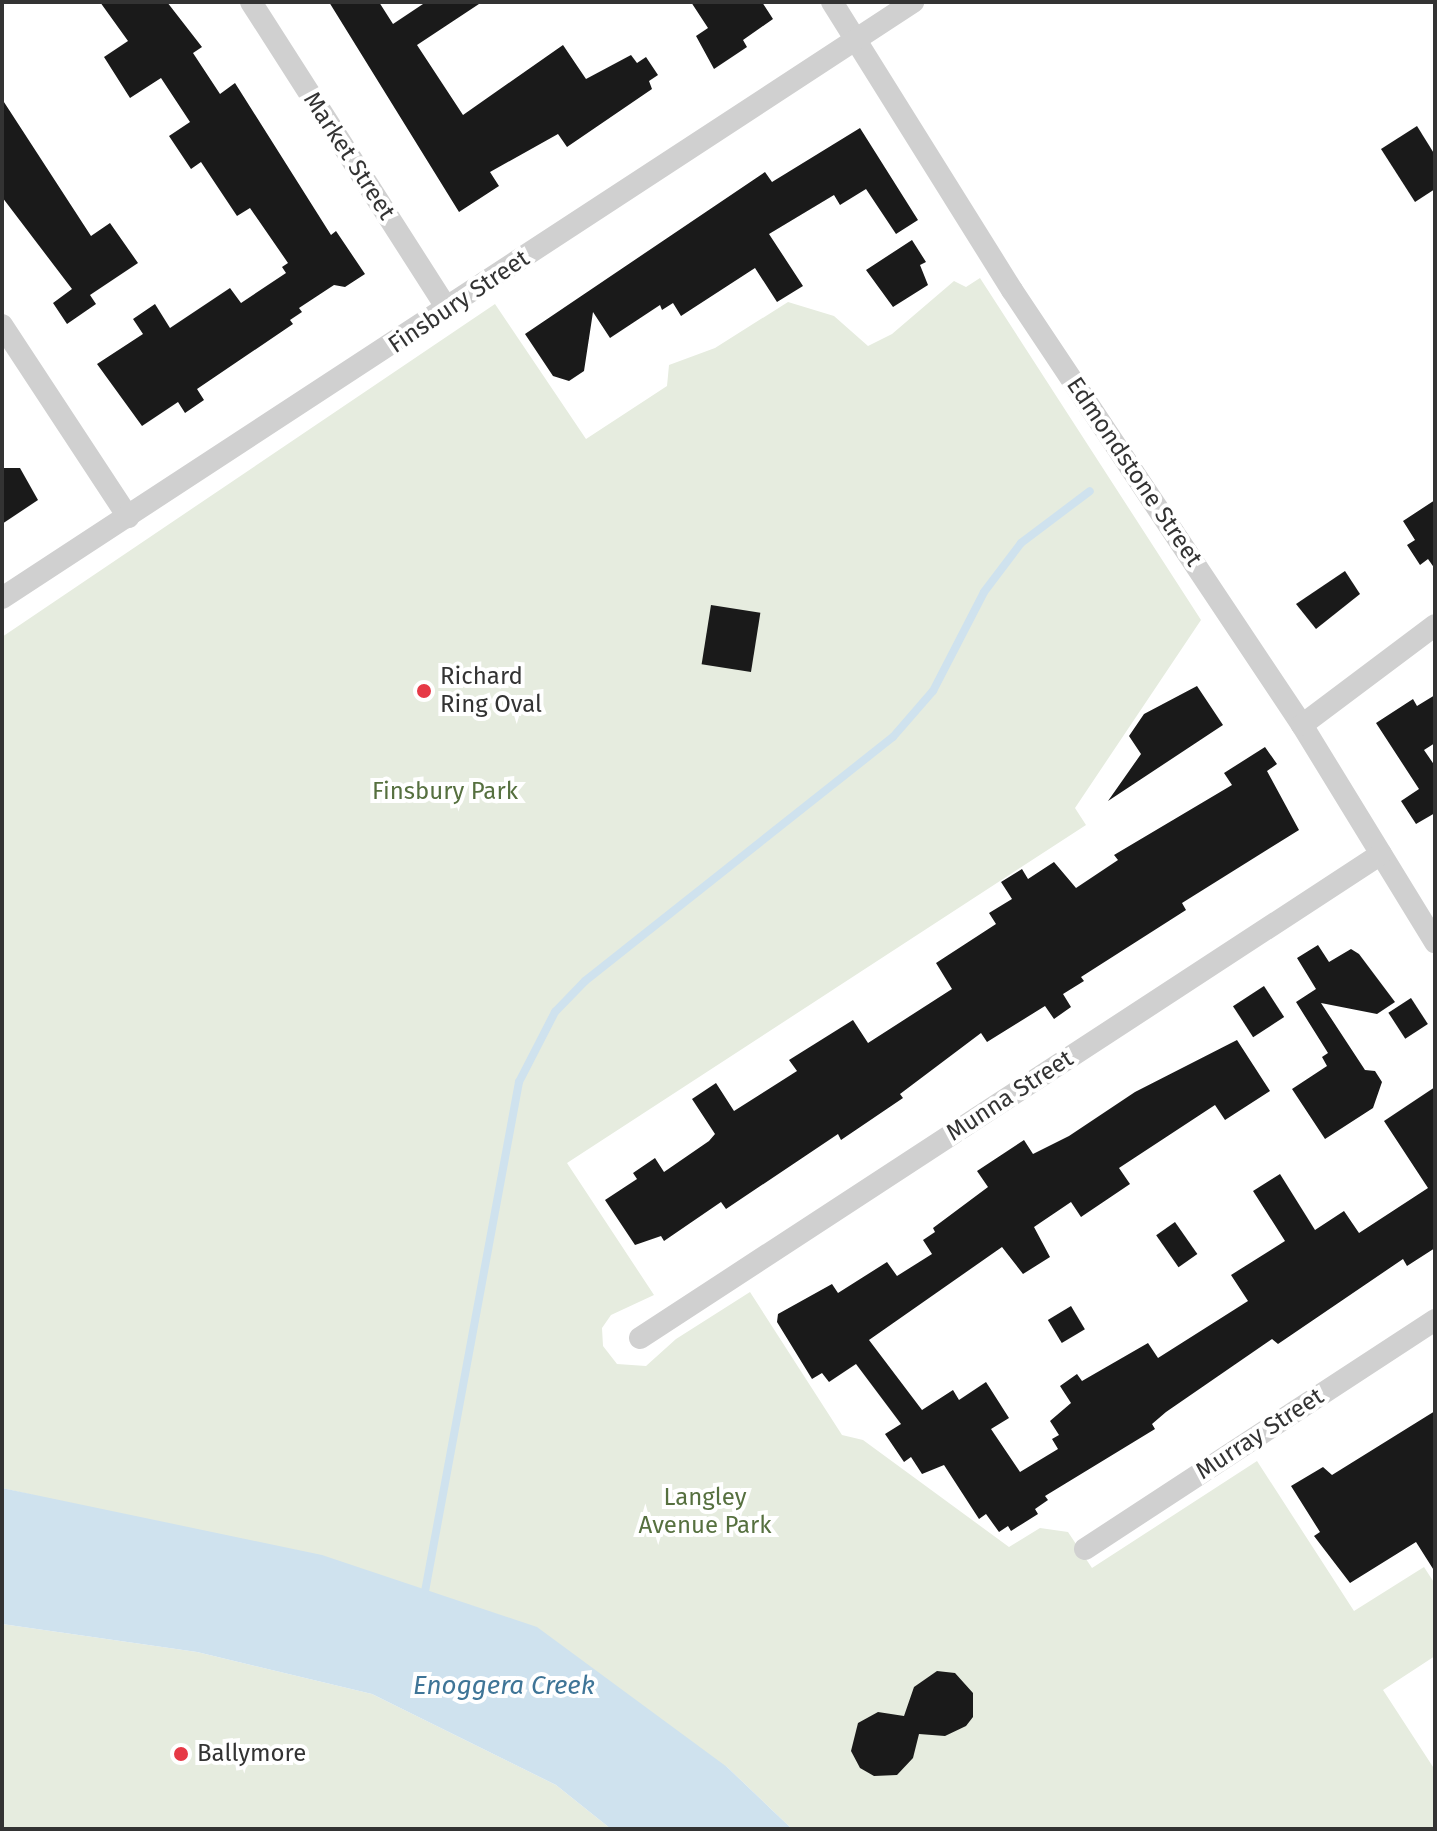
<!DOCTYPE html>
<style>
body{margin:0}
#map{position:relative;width:1437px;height:1831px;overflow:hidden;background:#fff;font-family:"Fira Sans",sans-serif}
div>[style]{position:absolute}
.green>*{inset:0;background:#e6ecdf}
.water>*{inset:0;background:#cfe2ee}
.stream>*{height:8px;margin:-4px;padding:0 4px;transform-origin:4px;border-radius:4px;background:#cfe2ee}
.building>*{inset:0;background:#1a1a1a;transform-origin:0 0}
.minor>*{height:22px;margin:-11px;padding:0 11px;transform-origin:11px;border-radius:11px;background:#d0d0d0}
.dots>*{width:22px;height:22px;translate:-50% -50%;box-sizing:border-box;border:4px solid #fff;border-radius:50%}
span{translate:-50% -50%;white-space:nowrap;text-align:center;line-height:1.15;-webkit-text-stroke:8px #fff;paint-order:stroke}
.street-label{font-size:24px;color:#333}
.poi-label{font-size:24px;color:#333}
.left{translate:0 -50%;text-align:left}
.park-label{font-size:24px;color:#56703f}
.water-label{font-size:26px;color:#3f7597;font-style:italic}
.frame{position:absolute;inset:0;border:4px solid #333;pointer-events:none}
</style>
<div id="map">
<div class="green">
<i style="clip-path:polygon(980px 278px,1201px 620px,1075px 808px,1086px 825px,567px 1163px,654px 1295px,611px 1315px,602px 1328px,603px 1346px,617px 1364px,646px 1366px,676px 1339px,750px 1292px,842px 1435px,863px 1440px,1009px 1547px,1040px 1528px,1068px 1532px,1092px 1568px,1257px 1461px,1354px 1611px,1424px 1567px,1435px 1584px,1435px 1656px,1383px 1690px,1435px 1770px,1435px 1829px,792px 1829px,727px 1767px,89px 1508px,2px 1488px,2px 637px,495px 304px,586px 439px,667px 386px,669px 365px,715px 348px,788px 302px,834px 316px,868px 346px,892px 334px,954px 281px,966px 287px)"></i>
<i style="clip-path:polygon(2px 1624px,197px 1652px,372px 1694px,556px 1785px,611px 1829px,2px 1829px)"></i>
</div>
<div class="water">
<i style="clip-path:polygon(2px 1488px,322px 1555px,537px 1627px,727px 1767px,792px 1829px,611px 1829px,556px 1785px,372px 1694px,197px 1652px,2px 1624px)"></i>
</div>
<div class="stream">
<i style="left:424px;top:1597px;width:524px;rotate:-79.55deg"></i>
<i style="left:519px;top:1082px;width:79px;rotate:-62.8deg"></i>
<i style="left:555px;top:1012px;width:43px;rotate:-45.9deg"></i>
<i style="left:585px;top:981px;width:393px;rotate:-38.4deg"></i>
<i style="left:893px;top:737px;width:61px;rotate:-49deg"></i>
<i style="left:933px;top:691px;width:111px;rotate:-62.7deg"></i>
<i style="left:984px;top:592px;width:61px;rotate:-52.9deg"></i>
<i style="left:1021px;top:543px;width:86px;rotate:-37deg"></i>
</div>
<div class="building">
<i style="clip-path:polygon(100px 2px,167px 2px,202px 47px,193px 53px,220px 94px,235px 83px,331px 235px,336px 231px,365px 274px,345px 287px,334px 285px,299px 308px,302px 312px,290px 320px,293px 324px,197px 389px,204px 400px,185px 413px,178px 402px,142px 426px,97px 364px,143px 334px,133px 319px,155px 304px,170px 328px,230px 288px,241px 303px,286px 273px,282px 267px,288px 263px,250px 208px,237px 216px,201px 162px,191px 169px,169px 136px,190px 122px,161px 78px,130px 98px,104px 57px,128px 41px)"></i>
<i style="clip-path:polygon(329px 2px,379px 2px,393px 24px,426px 2px,482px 2px,417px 45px,463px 115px,563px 45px,586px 79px,631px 55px,637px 63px,646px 57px,658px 75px,649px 81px,652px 89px,567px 147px,558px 134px,490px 172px,499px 186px,459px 212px)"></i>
<i style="clip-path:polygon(691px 2px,762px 2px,773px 19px,743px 40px,747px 47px,714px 69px,696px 36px,708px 28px)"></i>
<i style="clip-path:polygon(2px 99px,91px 236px,110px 223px,138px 263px,90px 295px,96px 304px,67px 324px,53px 303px,72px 289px,2px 197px)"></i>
<i style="clip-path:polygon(1417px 126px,1435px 155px,1435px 189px,1415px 202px,1381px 149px)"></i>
<i style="clip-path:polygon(860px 128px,918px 220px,896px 234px,866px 189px,840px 205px,834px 195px,769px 234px,803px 286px,777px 302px,755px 268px,681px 316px,673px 303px,662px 310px,660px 305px,610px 338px,593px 312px,584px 371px,569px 381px,553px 376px,525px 334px,765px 172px,772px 182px)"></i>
<i style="clip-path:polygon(912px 240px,926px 262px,920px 265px,928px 285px,893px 307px,866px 270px)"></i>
<i style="clip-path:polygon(2px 468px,20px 468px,38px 500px,2px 524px)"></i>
<i style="clip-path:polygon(1435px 500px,1435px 569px,1428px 559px,1420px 565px,1407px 545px,1415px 540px,1403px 521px)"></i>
<i style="clip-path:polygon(1345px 571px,1360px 594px,1316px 629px,1296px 604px)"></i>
<i style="left:711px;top:605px;width:50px;height:60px;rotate:9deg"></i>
<i style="clip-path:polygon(1197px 686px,1223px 725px,1108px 801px,1141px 754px,1129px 736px,1144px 714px)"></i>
<i style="clip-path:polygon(1435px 695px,1435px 743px,1424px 750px,1435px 766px,1435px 813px,1416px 824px,1401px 801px,1419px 789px,1376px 723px,1413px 699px,1417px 706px)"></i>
<i style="clip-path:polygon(1265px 747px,1277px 764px,1267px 771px,1299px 830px,1182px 903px,1186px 910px,1081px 977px,1084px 981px,1063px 994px,1071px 1007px,1054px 1019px,1045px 1006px,987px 1042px,981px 1033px,900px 1094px,903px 1098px,841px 1140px,838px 1134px,726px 1209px,721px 1202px,664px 1241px,661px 1236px,635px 1245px,605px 1200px,637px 1179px,633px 1173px,655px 1158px,664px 1172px,709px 1141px,715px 1134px,692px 1099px,716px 1083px,734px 1111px,797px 1071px,789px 1060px,853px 1020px,868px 1043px,952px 989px,936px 963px,996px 924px,989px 913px,1012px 899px,1001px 882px,1022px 869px,1028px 879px,1054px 862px,1076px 888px,1118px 860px,1114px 855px,1232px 785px,1224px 773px)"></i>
<i style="clip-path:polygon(1318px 945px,1329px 962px,1351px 949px,1359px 954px,1395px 1002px,1377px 1014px,1321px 1003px,1365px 1070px,1375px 1071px,1382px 1082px,1373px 1108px,1325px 1139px,1292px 1089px,1327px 1066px,1322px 1057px,1328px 1053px,1296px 1002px,1316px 989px,1297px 958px)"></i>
<i style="left:1264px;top:986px;width:37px;height:37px;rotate:57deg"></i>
<i style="left:1411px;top:998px;width:31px;height:27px;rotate:57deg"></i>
<i style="clip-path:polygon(1237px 1040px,1270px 1091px,1225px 1120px,1215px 1105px,1119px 1168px,1130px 1184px,1081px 1217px,1071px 1202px,1034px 1227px,1050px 1257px,1023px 1274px,1002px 1247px,869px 1340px,922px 1410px,953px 1390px,959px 1400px,986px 1382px,1009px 1418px,991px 1429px,1020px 1472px,1058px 1449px,1052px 1439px,1059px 1435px,1050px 1421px,1071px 1403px,1060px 1386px,1077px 1374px,1082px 1381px,1148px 1343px,1158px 1358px,1248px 1301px,1231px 1275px,1285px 1241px,1253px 1191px,1280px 1174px,1315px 1230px,1344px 1211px,1359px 1233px,1428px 1188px,1384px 1121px,1435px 1087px,1435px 1248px,1407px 1266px,1403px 1259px,1278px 1344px,1272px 1339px,1166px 1412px,1152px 1424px,1155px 1429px,1045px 1496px,1048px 1500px,1035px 1509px,1038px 1514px,1011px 1531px,1008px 1526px,999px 1532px,986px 1514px,979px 1519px,944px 1465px,922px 1474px,911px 1457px,904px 1462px,885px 1434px,901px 1424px,856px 1364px,829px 1382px,822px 1373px,812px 1379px,777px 1322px,778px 1314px,832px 1284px,838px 1293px,887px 1262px,897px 1276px,932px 1254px,923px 1240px,935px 1232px,933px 1228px,988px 1187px,977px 1171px,1024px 1140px,1033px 1154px,1069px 1136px,1135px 1092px)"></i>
<i style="left:1175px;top:1222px;width:39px;height:23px;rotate:55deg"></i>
<i style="left:1071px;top:1306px;width:27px;height:27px;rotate:59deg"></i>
<i style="clip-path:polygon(1435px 1411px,1435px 1572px,1416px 1542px,1350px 1583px,1314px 1536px,1320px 1532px,1291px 1486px,1323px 1467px,1332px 1475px)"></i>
<i style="clip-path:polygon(937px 1671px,955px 1673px,973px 1693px,973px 1717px,966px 1726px,945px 1736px,919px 1734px,913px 1758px,897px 1775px,874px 1776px,860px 1768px,851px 1751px,858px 1723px,878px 1712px,904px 1716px,914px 1687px)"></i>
</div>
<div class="minor">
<i style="left:251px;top:2px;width:364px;rotate:57.4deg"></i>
<i style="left:832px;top:2px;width:340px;rotate:58deg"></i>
<i style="left:1012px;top:290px;width:523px;rotate:56.31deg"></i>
<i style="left:1302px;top:725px;width:255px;rotate:58.5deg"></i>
<i style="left:2px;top:325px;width:230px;rotate:56.7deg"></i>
<i style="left:2px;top:598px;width:1089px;rotate:-33.19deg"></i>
<i style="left:1302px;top:725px;width:166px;rotate:-36.9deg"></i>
<i style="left:640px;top:1338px;width:885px;rotate:-33.15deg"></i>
<i style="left:1085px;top:1549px;width:418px;rotate:-33.2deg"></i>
</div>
<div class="dots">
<i style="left:424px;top:691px;background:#e63946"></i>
<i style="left:181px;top:1754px;background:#e63946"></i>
</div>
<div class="street-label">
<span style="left:349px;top:156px;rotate:57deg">Market Street</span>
<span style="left:459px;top:302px;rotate:-34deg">Finsbury Street</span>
<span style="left:1134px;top:472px;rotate:56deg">Edmondstone Street</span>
<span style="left:1010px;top:1096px;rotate:-33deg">Munna Street</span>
<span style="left:1260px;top:1434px;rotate:-33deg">Murray Street</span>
</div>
<div class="poi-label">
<span class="left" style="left:440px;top:691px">Richard<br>Ring Oval</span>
<span class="left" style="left:197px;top:1754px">Ballymore</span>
</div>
<div class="park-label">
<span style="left:445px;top:792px">Finsbury Park</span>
<span style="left:705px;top:1512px">Langley<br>Avenue Park</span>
</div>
<div class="water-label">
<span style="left:504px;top:1686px">Enoggera Creek</span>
</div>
<div class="frame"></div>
</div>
